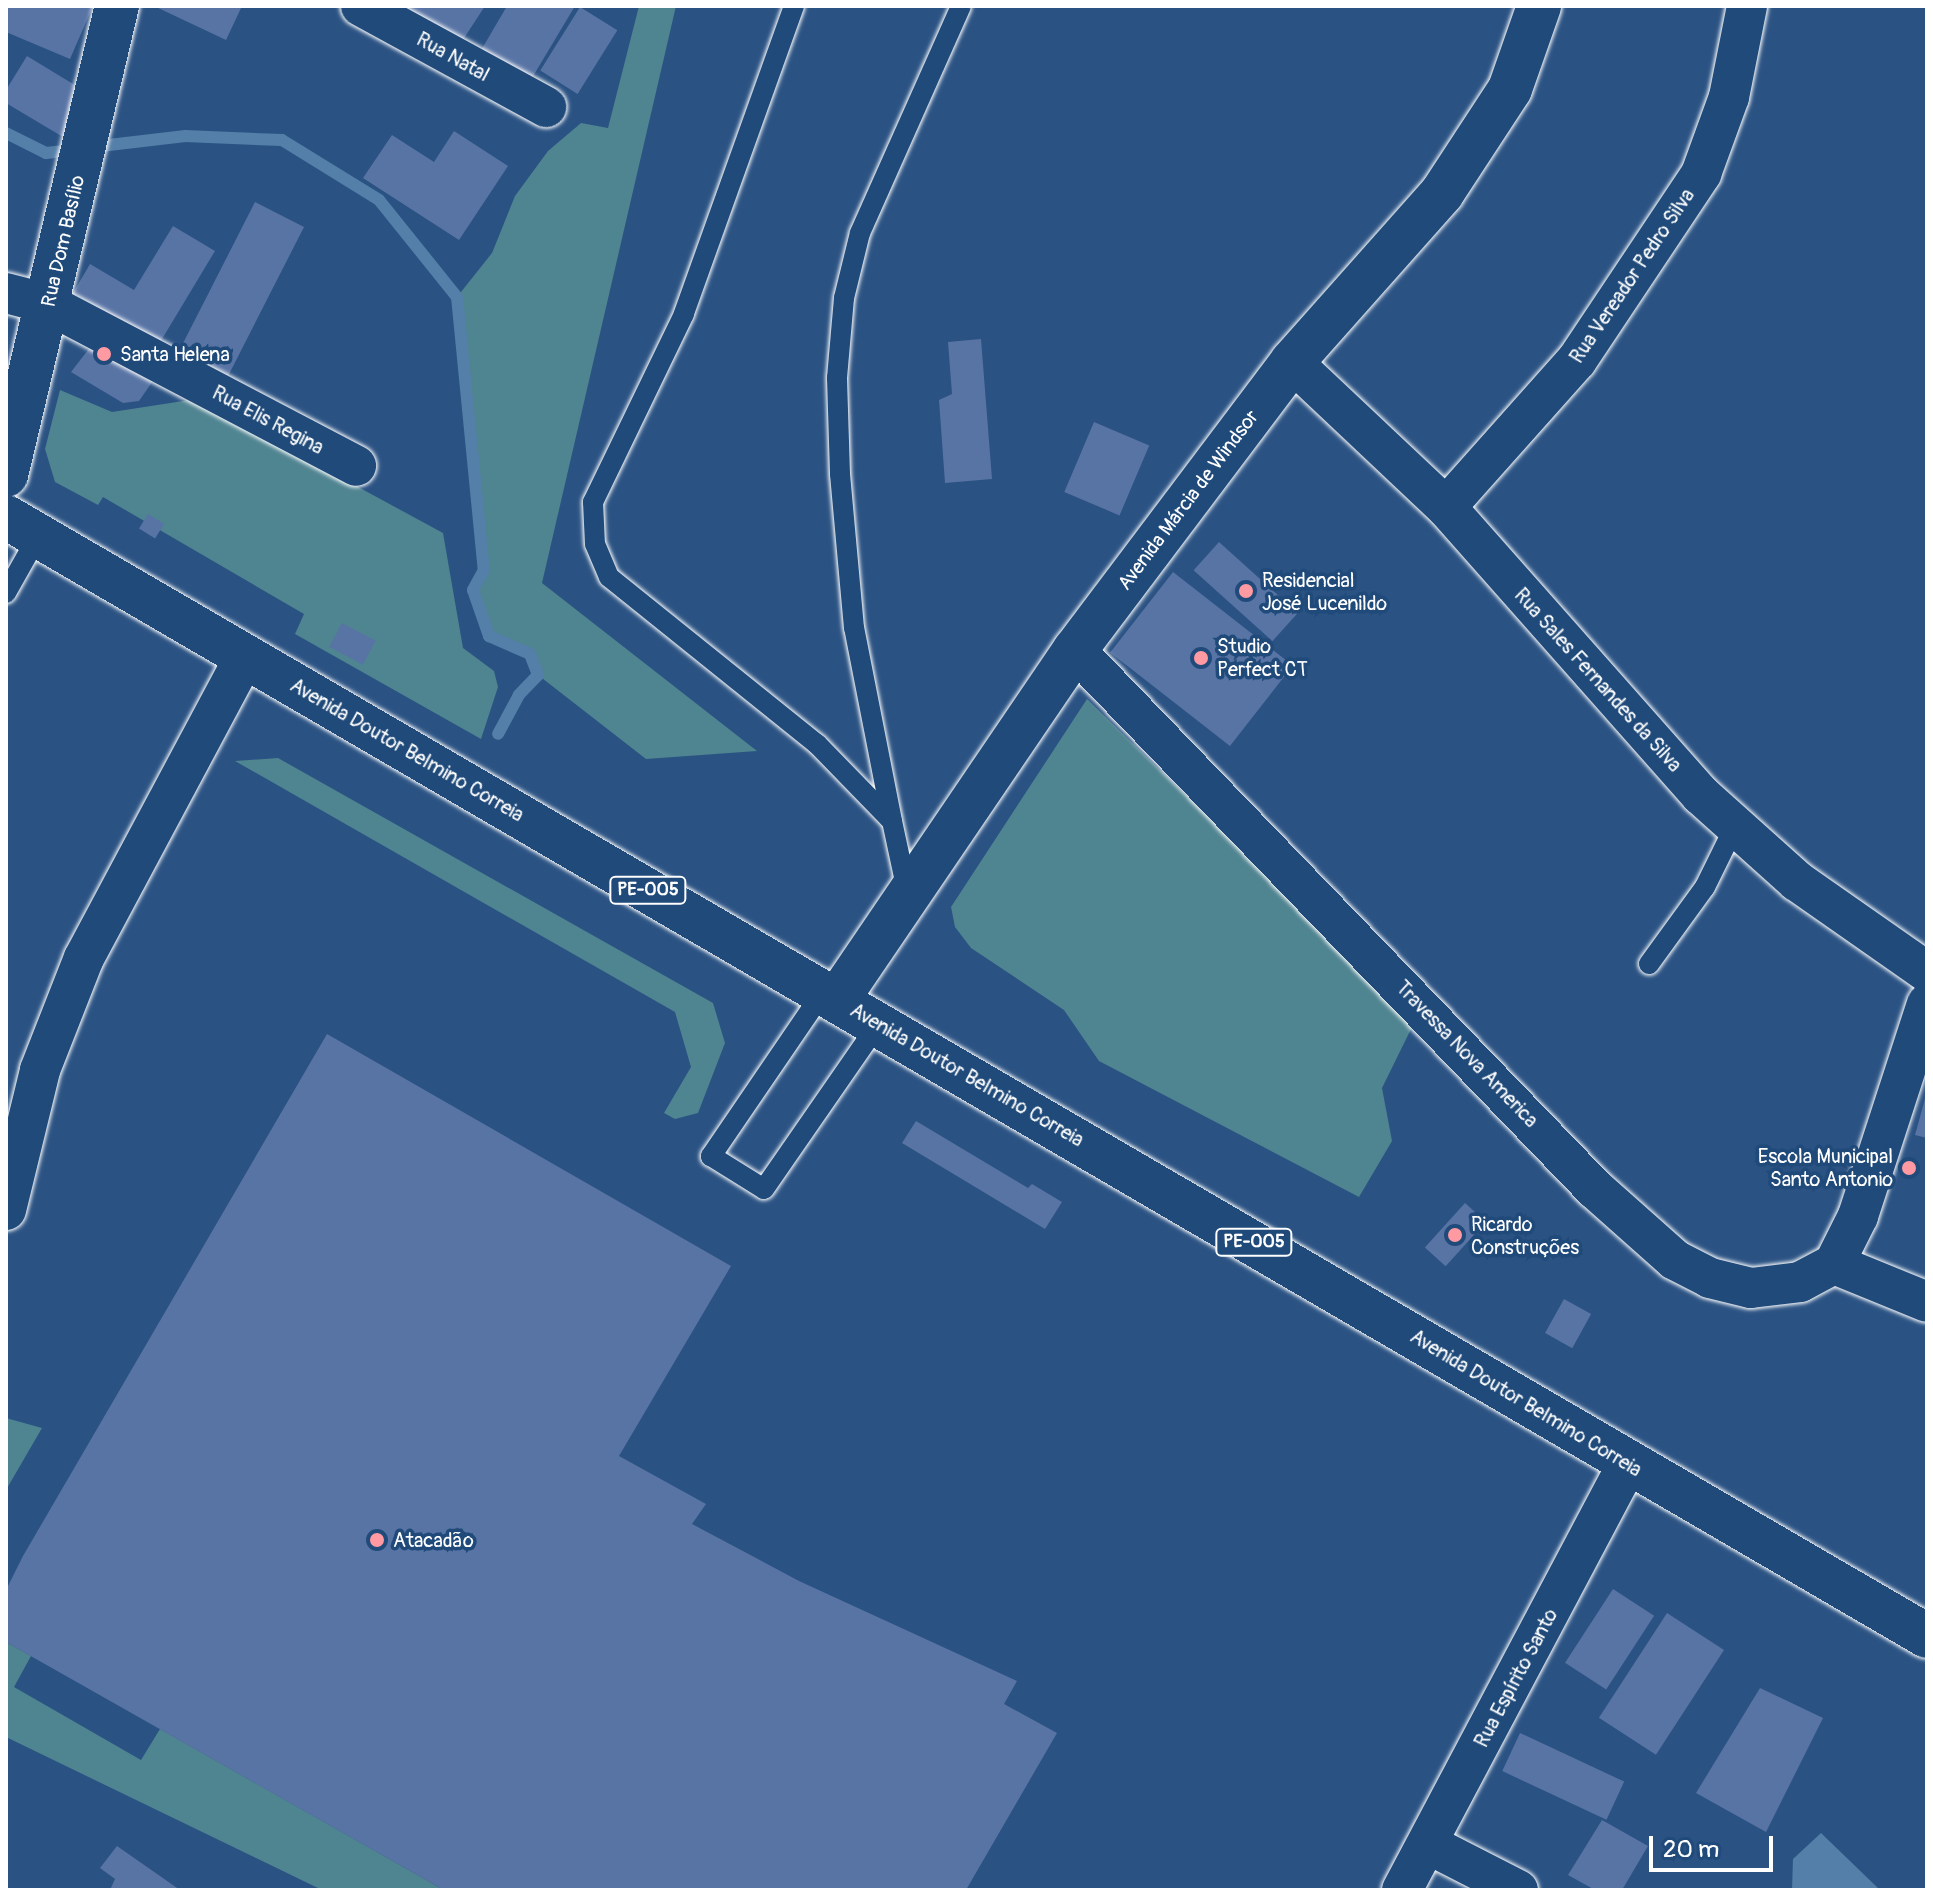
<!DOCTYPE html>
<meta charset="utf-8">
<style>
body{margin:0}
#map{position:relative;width:1933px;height:1896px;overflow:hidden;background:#2a5283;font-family:Pangolin,sans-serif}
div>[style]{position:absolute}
.green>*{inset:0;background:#4f8491}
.water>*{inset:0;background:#547fa9}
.stream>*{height:12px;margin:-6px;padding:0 6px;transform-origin:6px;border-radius:6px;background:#547fa9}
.building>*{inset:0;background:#5874a5;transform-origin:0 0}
.roads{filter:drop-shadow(0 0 2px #fff) drop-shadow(0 0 2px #fff)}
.service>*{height:20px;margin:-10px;padding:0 10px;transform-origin:10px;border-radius:10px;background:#1f4a7a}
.minor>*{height:40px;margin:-20px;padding:0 20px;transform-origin:20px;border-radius:20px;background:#1f4a7a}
.tertiary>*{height:44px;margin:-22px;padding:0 22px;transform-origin:22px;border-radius:22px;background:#1f4a7a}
.primary>*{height:44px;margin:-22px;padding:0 22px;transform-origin:22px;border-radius:22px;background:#1f4a7a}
.dots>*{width:22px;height:22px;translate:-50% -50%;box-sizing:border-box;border:4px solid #1f4a7a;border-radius:50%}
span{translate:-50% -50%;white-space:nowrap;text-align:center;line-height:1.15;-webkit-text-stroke:7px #1f4a7a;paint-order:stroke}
.shield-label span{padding:2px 6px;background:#1f4a7a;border:2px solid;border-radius:6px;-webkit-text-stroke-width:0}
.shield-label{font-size:18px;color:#fff;font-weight:700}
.street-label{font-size:20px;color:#fff}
.poi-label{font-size:20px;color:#fff}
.left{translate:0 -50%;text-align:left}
.right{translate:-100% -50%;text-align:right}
.frame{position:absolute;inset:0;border:8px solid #fff;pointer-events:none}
.scale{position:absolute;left:1649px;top:1836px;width:124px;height:36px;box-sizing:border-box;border:4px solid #fff;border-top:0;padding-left:10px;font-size:24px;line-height:28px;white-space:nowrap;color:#fff;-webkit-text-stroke:6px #1f4a7a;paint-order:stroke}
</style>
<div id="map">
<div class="green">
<i style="clip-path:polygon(639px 6px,676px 6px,542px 583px,757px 751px,646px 759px,538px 675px,530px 654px,489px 636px,473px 590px,484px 570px,457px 297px,492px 253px,515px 196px,548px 151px,581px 123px,608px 128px)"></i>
<i style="clip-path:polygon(60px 390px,112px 412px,196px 399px,443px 533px,463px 648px,494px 671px,498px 687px,481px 739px,295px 634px,304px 614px,103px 497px,98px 505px,55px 482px,45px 449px)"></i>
<i style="clip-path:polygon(1087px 699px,1416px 1019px,1382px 1088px,1392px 1141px,1359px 1197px,1099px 1061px,1064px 1010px,971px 948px,955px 927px,951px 907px)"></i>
<i style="clip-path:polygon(278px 758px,713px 1003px,725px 1043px,698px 1113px,675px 1119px,664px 1113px,691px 1067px,675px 1012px,235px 761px)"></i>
<i style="clip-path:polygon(6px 1418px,42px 1428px,6px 1490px)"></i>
<i style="clip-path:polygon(6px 1642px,31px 1656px,14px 1687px,141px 1760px,160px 1729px,444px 1890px,322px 1890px,6px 1737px)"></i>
</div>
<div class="water">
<i style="clip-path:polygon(1821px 1833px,1880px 1890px,1792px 1890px,1793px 1859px)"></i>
</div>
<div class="stream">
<i style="left:6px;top:133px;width:45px;rotate:26.6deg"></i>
<i style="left:46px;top:153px;width:28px;rotate:-6deg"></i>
<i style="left:92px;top:147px;width:94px;rotate:-6.7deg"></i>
<i style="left:185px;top:136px;width:97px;rotate:2.4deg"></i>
<i style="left:282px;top:140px;width:114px;rotate:31.7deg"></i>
<i style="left:379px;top:200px;width:124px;rotate:51.2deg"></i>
<i style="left:457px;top:297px;width:274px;rotate:84.4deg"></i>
<i style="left:484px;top:570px;width:23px;rotate:119deg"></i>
<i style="left:473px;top:590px;width:49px;rotate:70.8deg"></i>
<i style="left:489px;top:636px;width:45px;rotate:23.7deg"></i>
<i style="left:530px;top:654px;width:22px;rotate:69deg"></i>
<i style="left:538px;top:675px;width:28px;rotate:134deg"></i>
<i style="left:519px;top:695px;width:44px;rotate:118.3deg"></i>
</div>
<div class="building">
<i style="clip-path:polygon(6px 6px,93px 6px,70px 59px,6px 32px)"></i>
<i style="clip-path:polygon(154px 6px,242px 6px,226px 40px)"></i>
<i style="clip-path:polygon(383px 6px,485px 6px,455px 52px)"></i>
<i style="clip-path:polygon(507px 6px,575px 6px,523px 93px,473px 64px)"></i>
<i style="left:580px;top:7px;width:44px;height:75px;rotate:32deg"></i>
<i style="clip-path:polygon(27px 56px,83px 90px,68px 140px,6px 103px,6px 90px)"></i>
<i style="clip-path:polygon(454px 131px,508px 166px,459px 240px,363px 178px,392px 135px,434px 162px)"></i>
<i style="left:255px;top:202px;width:55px;height:167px;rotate:27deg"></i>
<i style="clip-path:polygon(173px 226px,215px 251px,159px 344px,73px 293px,90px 264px,134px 290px)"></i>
<i style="clip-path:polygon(98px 337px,157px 375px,139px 401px,123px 403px,71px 372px)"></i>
<i style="clip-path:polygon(981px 339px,992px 479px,945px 483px,939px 400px,952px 394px,948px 342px)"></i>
<i style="left:1094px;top:422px;width:60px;height:76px;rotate:23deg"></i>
<i style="left:148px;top:514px;width:19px;height:17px;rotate:32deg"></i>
<i style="left:1219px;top:542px;width:106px;height:38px;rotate:42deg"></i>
<i style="left:1173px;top:572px;width:152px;height:102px;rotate:38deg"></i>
<i style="left:342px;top:623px;width:38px;height:27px;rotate:28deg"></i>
<i style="clip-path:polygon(327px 1034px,731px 1266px,619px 1456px,706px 1504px,692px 1524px,799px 1581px,1017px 1681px,1004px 1704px,1057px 1733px,966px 1890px,444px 1890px,6px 1642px,6px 1590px,23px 1556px)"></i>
<i style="clip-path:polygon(1926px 1095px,1927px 1095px,1927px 1138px,1915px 1135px)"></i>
<i style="clip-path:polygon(916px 1121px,1028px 1188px,1032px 1184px,1062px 1202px,1045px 1229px,902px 1143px)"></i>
<i style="left:1465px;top:1203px;width:28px;height:60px;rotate:42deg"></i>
<i style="left:1564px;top:1299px;width:31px;height:39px;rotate:29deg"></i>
<i style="left:1613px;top:1589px;width:49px;height:88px;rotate:33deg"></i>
<i style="left:1667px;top:1613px;width:68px;height:125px;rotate:33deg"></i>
<i style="clip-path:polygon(1760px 1688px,1823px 1718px,1766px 1832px,1696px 1793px)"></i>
<i style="left:1520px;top:1733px;width:115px;height:42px;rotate:25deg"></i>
<i style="clip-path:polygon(1602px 1820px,1648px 1846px,1622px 1890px,1595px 1890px,1568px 1875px)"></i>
<i style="clip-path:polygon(117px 1846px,180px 1890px,110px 1890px,115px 1879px,100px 1868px)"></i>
</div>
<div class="roads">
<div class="service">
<i style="left:794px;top:6px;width:327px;rotate:109.7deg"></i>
<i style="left:684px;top:314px;width:209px;rotate:115.8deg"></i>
<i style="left:593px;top:502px;width:42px;rotate:87.3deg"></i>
<i style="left:595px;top:544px;width:36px;rotate:67deg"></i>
<i style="left:609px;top:577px;width:267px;rotate:38.8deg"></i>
<i style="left:817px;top:744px;width:107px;rotate:45.8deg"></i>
<i style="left:892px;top:821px;width:72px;rotate:77.9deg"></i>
<i style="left:6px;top:593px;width:65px;rotate:-60.7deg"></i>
<i style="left:892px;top:821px;width:197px;rotate:-101.1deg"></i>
<i style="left:854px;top:628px;width:155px;rotate:-95.2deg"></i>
<i style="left:840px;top:474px;width:96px;rotate:-91.8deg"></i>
<i style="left:837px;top:378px;width:80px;rotate:-85deg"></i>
<i style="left:844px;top:298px;width:67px;rotate:-76.2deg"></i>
<i style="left:860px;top:233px;width:248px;rotate:-66deg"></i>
<i style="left:1649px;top:964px;width:95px;rotate:-54deg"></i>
<i style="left:1705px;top:887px;width:68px;rotate:-63.8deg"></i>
<i style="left:823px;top:992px;width:199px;rotate:124.3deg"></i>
<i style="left:711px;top:1156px;width:62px;rotate:31.9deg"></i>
<i style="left:764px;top:1189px;width:202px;rotate:-55.3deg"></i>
</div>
<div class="minor">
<i style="left:361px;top:6px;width:211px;rotate:28.6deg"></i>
<i style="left:6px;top:293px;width:43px;rotate:14.7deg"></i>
<i style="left:48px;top:304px;width:348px;rotate:27.7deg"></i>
<i style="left:1292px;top:362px;width:212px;rotate:43.3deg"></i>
<i style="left:1446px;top:507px;width:385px;rotate:48.5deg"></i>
<i style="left:1701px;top:795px;width:129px;rotate:41.9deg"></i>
<i style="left:1797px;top:881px;width:159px;rotate:35deg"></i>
<i style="left:1446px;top:507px;width:197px;rotate:-48.3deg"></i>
<i style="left:1577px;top:360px;width:224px;rotate:-56.3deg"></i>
<i style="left:1701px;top:174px;width:82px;rotate:-70deg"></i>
<i style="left:1729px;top:97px;width:93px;rotate:-78.8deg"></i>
<i style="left:1075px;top:650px;width:748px;rotate:46.03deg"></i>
<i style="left:1594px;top:1188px;width:108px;rotate:41.6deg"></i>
<i style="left:1675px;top:1260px;width:39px;rotate:27deg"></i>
<i style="left:1710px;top:1278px;width:42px;rotate:13.7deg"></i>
<i style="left:1751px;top:1288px;width:49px;rotate:-7deg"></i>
<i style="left:1800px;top:1282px;width:38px;rotate:-28deg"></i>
<i style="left:1834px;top:1264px;width:100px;rotate:22.2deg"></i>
<i style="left:6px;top:1210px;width:144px;rotate:-76.3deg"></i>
<i style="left:40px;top:1070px;width:120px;rotate:-68.6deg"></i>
<i style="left:84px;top:958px;width:342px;rotate:-61.9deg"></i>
<i style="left:1834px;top:1264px;width:54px;rotate:-63.4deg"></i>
<i style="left:1858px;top:1216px;width:223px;rotate:-72deg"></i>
<i style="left:1428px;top:1844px;width:101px;rotate:27.1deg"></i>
<i style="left:1402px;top:1890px;width:482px;rotate:-62.1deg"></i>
</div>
<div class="tertiary">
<i style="left:6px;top:475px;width:482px;rotate:-76.7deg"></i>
<i style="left:837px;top:1000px;width:423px;rotate:-55.8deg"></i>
<i style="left:1075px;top:650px;width:361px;rotate:-53deg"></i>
<i style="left:1292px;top:362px;width:226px;rotate:-48.4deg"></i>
<i style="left:1442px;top:193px;width:124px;rotate:-56.8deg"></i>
<i style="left:1510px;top:89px;width:88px;rotate:-70.7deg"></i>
</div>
<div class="primary">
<i style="left:6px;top:517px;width:2223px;rotate:30.22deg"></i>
</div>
</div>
<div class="dots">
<i style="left:104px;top:354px;background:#ff9aa2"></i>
<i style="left:1246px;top:591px;background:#ff9aa2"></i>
<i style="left:1201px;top:658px;background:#ff9aa2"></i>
<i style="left:1909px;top:1168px;background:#ff9aa2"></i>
<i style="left:1455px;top:1235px;background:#ff9aa2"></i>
<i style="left:377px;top:1540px;background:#ff9aa2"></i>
</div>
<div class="shield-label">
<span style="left:648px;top:890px">PE-005</span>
<span style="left:1254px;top:1242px">PE-005</span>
</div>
<div class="street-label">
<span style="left:453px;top:57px;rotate:29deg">Rua Natal</span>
<span style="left:63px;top:241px;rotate:-77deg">Rua Dom Basílio</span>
<span style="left:1632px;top:276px;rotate:-56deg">Rua Vereador Pedro Silva</span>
<span style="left:268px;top:420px;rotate:28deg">Rua Elis Regina</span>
<span style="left:1188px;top:500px;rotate:-53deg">Avenida Márcia de Windsor</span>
<span style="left:1598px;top:680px;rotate:48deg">Rua Sales Fernandes da Silva</span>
<span style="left:407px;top:750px;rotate:30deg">Avenida Doutor Belmino Correia</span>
<span style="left:1467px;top:1054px;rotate:46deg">Travessa Nova America</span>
<span style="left:967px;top:1075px;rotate:30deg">Avenida Doutor Belmino Correia</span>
<span style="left:1526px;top:1403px;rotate:31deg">Avenida Doutor Belmino Correia</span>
<span style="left:1516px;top:1678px;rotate:-62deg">Rua Espírito Santo</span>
</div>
<div class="poi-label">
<span class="left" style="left:120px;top:354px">Santa Helena</span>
<span class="left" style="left:1262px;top:592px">Residencial<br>José Lucenildo</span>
<span class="left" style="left:1217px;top:658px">Studio<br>Perfect CT</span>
<span class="right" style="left:1893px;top:1168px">Escola Municipal<br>Santo Antonio</span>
<span class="left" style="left:1471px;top:1236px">Ricardo<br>Construções</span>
<span class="left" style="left:393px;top:1540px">Atacadão</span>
</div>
<div class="frame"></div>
<div class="scale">20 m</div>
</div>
